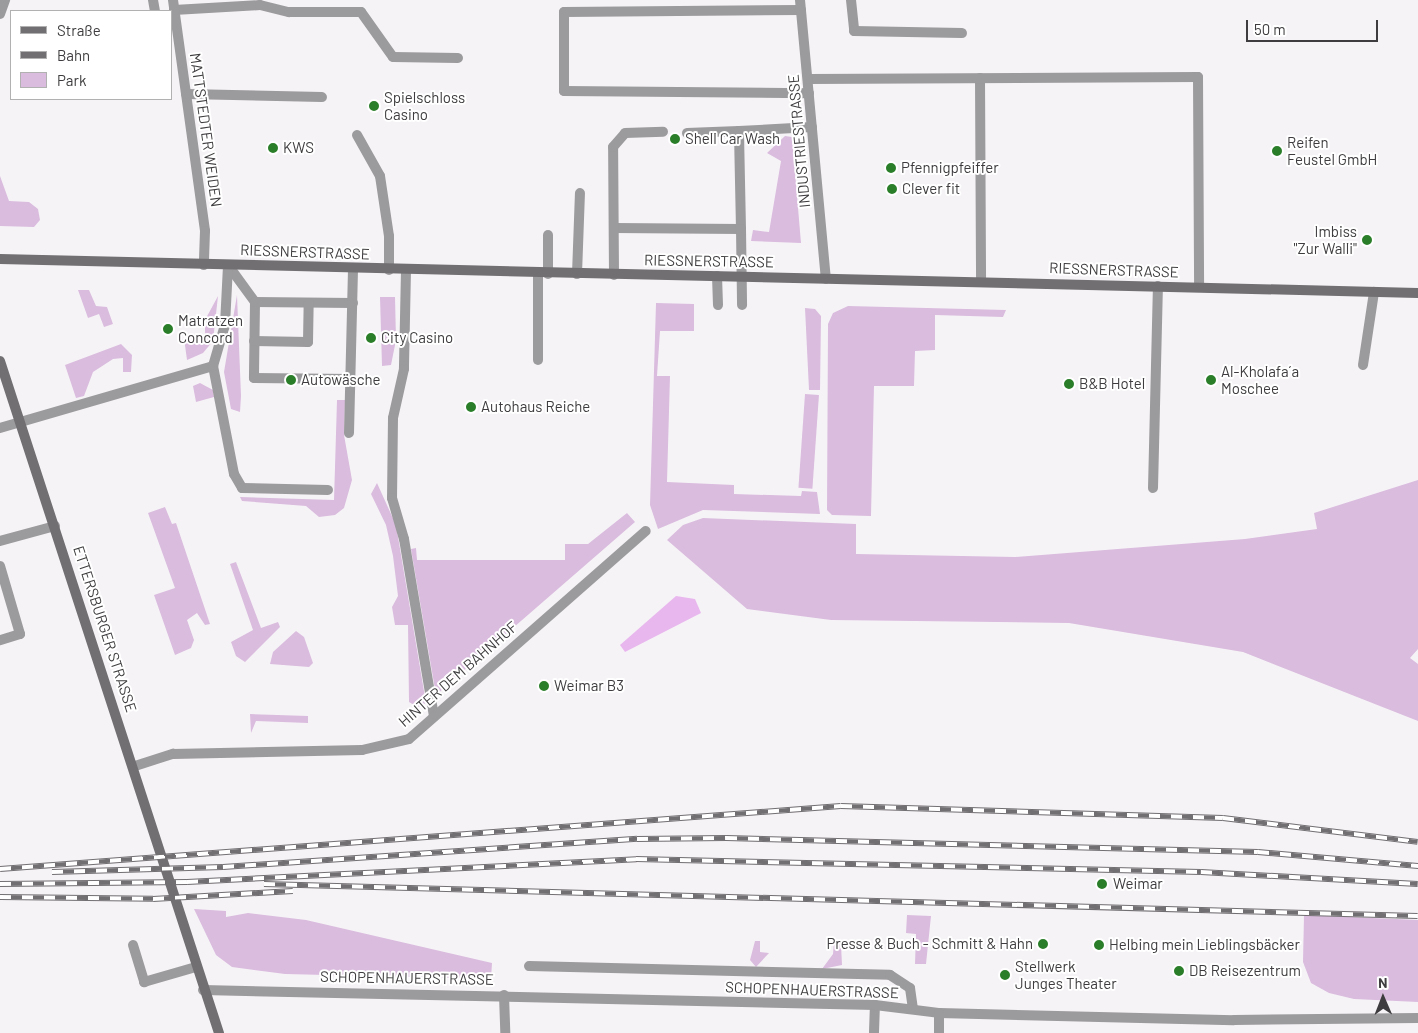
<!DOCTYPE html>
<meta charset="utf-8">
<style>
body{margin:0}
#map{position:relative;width:1418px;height:1033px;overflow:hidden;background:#f6f3f7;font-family:Barlow,sans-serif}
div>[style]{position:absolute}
.green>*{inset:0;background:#dabcde;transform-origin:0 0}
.water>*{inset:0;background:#e8b7ed}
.lane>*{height:10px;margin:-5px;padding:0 5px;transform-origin:5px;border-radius:5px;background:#9b9a9c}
.street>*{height:10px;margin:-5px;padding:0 5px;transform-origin:5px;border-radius:5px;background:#9b9a9c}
.secondary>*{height:10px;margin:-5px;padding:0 5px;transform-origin:5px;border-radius:5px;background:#716f72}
.rail>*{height:5.5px;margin-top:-2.75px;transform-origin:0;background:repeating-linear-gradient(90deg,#fff 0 11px,#726f72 0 22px);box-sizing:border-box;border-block:1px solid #726f72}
.dots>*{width:14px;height:14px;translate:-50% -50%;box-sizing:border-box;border:2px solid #fff;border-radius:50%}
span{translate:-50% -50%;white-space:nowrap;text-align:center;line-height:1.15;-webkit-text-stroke:4px #fff;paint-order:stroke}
.poi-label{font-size:15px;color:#3e3c3e}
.left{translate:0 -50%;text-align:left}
.right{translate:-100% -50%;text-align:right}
.street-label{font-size:15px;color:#3e3c3e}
.legend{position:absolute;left:10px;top:10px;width:162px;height:90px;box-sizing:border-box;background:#fff;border:1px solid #b2b1b2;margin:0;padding:6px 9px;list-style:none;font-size:15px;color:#3e3c3e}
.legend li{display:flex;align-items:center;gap:10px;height:25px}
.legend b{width:25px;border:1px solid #b2b1b2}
.north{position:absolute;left:1358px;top:973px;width:50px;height:50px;-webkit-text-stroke:4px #fff;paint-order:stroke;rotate:359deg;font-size:14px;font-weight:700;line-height:20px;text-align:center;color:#3e3c3e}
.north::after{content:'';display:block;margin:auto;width:18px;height:22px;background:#3e3c3e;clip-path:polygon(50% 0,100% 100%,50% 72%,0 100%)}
.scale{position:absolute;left:1246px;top:20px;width:132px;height:22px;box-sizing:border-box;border:2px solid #3e3c3e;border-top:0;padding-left:6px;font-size:15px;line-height:18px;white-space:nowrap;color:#3e3c3e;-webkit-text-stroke:4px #fff;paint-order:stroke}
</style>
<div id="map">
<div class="green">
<i style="clip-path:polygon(785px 136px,792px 137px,801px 243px,751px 241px,753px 230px,769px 232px,781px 161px,767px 153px)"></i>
<i style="clip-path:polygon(0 176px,9px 201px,29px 202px,38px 209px,40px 220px,34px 227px,0 226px)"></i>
<i style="clip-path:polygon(78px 290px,89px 290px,96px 306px,107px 307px,113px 324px,104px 327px,99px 314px,88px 318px)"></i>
<i style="clip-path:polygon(237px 295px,241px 396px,240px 412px,231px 409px,224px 372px)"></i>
<i style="clip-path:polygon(218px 296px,213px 341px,203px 353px,187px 360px,184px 338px,205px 338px,205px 320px)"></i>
<i style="clip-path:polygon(380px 297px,395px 297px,396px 340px,391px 365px,382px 366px)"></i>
<i style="clip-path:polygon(656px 303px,694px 304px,694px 331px,660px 331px,657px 376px,670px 376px,667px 482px,734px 485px,734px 494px,801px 496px,802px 491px,817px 492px,820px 514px,703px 510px,658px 529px,650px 505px)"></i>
<i style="clip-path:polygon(848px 306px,1006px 310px,1003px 317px,935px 315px,935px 350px,915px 351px,914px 386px,874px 386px,871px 516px,832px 515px,827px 510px,828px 324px,833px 313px)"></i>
<i style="clip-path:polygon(805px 308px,815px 309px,821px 316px,820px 390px,809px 390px)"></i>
<i style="clip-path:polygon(121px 344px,132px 355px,131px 372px,123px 372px,123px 358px,113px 359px,93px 372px,84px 396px,76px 398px,65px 365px)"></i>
<i style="clip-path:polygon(200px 383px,213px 390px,214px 397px,196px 402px,193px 386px)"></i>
<i style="left:805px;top:394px;width:14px;height:94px;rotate:4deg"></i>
<i style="clip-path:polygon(337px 400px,345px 400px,344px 435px,352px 480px,344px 508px,335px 515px,319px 517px,306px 506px,242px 501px,240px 497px,334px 500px)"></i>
<i style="clip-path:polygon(1418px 480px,1418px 649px,1410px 658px,1418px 664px,1418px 721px,1243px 652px,1069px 623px,831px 620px,747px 609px,667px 540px,683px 525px,703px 518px,856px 524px,856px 554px,1015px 557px,1245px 539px,1317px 529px,1314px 513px)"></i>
<i style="clip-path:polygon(377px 483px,396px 525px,426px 703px,411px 711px,414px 705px,409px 702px,408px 625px,395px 625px,392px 607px,398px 596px,393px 556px,386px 525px,371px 494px)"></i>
<i style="clip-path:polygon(165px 507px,172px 524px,176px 523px,210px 624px,205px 625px,197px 613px,187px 620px,194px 640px,191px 648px,175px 655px,154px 595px,175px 588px,148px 513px)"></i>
<i style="clip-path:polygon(627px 513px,635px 522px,453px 680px,447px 674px,439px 682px,444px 688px,436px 695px,411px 549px,416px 548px,417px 560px,565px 560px,565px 544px,588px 544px)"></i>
<i style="clip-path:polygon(236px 562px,261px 628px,278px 622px,280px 627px,245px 662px,236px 656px,231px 642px,253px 630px,230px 564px)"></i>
<i style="clip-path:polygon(296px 631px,304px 637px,313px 663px,309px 667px,270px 664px,273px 652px)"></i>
<i style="clip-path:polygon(250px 714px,308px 716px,308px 723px,256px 721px,251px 733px)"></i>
<i style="clip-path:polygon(194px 909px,226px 911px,226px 917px,248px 913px,306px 920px,492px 963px,491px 979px,285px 974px,232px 967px,216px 955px)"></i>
<i style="clip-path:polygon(907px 915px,931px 916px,926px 964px,915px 964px,916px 934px,906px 933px)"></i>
<i style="clip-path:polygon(1304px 915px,1418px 920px,1418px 1002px,1354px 999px,1329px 993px,1311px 983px,1303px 962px)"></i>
<i style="clip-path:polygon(755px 941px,760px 941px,760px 952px,769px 953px,756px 967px,750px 960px)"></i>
<i style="clip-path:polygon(834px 942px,841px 944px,842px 965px,822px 969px,833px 954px)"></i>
</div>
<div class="water">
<i style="clip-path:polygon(676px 596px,695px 599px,701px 613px,625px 652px,620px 645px)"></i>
</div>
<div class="lane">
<i style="left:153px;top:0;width:11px;rotate:80deg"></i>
<i style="left:851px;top:0;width:31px;rotate:84deg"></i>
<i style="left:854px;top:31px;width:108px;rotate:1.1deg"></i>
<i style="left:174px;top:10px;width:86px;rotate:-3.3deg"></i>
<i style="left:260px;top:5px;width:30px;rotate:14deg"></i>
<i style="left:289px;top:12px;width:72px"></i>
<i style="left:361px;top:12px;width:55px;rotate:54.6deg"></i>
<i style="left:393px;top:57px;width:65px;rotate:0.9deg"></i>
<i style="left:801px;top:10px;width:237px;rotate:179.5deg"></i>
<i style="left:564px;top:12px;width:79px;rotate:90deg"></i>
<i style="left:564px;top:91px;width:245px;rotate:0.5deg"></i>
<i style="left:0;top:14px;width:15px;rotate:-70deg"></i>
<i style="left:980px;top:78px;width:203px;rotate:89.7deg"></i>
<i style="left:808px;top:79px;width:390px;rotate:-0.3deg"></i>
<i style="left:1198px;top:77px;width:210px;rotate:89.7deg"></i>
<i style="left:186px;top:94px;width:136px;rotate:1.3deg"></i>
<i style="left:687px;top:133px;width:52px;rotate:-2.2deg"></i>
<i style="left:357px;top:135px;width:47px;rotate:60.7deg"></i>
<i style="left:380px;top:176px;width:61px;rotate:81.5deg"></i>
<i style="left:389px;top:236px;width:34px;rotate:90deg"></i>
<i style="left:614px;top:228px;width:127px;rotate:0.5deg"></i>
<i style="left:741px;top:229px;width:98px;rotate:-91.2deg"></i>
<i style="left:739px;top:131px;width:73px;rotate:-3.1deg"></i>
<i style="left:741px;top:229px;width:76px;rotate:89.2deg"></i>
<i style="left:228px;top:265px;width:46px;rotate:53.9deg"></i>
<i style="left:255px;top:302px;width:76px;rotate:90.8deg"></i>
<i style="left:254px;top:378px;width:96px;rotate:0.6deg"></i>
<i style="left:406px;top:270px;width:99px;rotate:91.2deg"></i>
<i style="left:404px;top:369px;width:50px;rotate:102.7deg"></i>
<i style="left:393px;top:418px;width:80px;rotate:90.7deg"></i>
<i style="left:392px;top:498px;width:43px;rotate:73.7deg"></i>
<i style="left:404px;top:539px;width:180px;rotate:80.4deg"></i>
<i style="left:538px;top:273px;width:87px;rotate:90deg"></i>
<i style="left:548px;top:274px;width:39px;rotate:-90deg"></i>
<i style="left:577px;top:274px;width:81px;rotate:-87.9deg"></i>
<i style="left:614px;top:275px;width:128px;rotate:-90.4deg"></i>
<i style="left:613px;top:147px;width:18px;rotate:-49deg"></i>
<i style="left:625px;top:133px;width:38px;rotate:-2deg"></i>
<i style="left:717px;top:276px;width:29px;rotate:88deg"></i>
<i style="left:255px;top:302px;width:98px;rotate:0.6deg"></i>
<i style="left:254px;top:341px;width:54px;rotate:1.1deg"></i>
<i style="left:308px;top:342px;width:39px;rotate:-89deg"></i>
<i style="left:1363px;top:365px;width:74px;rotate:-81.4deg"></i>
<i style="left:213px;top:366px;width:110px;rotate:79deg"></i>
<i style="left:234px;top:474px;width:16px;rotate:60deg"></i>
<i style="left:242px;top:488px;width:86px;rotate:1.3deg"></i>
<i style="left:0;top:428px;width:222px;rotate:-16.2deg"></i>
<i style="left:213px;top:366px;width:43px;rotate:-73.7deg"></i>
<i style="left:225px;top:325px;width:60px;rotate:-87.1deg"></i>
<i style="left:349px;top:433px;width:164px;rotate:-88.6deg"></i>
<i style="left:1153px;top:488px;width:202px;rotate:-88.6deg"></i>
<i style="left:0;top:541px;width:57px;rotate:-15.3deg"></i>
<i style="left:0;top:566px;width:71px;rotate:73.6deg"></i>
<i style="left:20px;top:634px;width:21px;rotate:163deg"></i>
<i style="left:135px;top:766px;width:40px;rotate:-18deg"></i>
<i style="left:173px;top:754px;width:189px;rotate:-1.2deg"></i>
<i style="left:362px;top:750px;width:48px;rotate:-13.2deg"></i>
<i style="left:409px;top:739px;width:315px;rotate:-41.3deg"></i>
<i style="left:133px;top:945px;width:39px;rotate:73deg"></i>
<i style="left:144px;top:982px;width:54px;rotate:-16.1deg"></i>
<i style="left:529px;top:966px;width:361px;rotate:1.4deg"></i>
<i style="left:890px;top:975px;width:24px;rotate:33deg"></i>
<i style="left:910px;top:988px;width:21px;rotate:82deg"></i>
<i style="left:874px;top:1032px;width:27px;rotate:-88deg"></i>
</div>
<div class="street">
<i style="left:173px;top:0;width:233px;rotate:82.1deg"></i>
<i style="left:205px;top:231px;width:34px;rotate:92deg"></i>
<i style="left:800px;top:0;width:280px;rotate:84.7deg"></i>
<i style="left:203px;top:990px;width:672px;rotate:1.28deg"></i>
<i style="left:875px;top:1005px;width:64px;rotate:7.1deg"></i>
<i style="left:939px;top:1013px;width:295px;rotate:1.4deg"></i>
<i style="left:1234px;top:1020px;width:184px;rotate:-0.6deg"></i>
<i style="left:504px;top:995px;width:38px;rotate:88deg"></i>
<i style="left:939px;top:1033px;width:20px;rotate:-90deg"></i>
</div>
<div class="secondary">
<i style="left:0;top:259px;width:1418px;rotate:1.37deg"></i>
<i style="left:0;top:361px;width:707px;rotate:71.95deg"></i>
</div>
<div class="rail">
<i style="left:0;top:869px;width:843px;rotate:-4.28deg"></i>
<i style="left:841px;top:806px;width:382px;rotate:1.8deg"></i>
<i style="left:1223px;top:818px;width:196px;rotate:7deg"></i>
<i style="left:52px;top:872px;width:171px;rotate:-1.7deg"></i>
<i style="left:223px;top:867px;width:415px;rotate:-3.9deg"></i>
<i style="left:637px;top:839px;width:89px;rotate:-0.6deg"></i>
<i style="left:726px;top:838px;width:532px;rotate:1.51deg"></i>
<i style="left:1258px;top:852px;width:161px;rotate:5deg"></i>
<i style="left:0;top:884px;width:187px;rotate:-0.6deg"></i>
<i style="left:187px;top:882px;width:450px;rotate:-2.9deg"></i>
<i style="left:636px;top:859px;width:565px;rotate:1.32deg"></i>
<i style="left:1201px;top:872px;width:217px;rotate:3.2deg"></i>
<i style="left:264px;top:884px;width:1154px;rotate:1.59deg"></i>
<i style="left:0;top:897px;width:153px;rotate:0.7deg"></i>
<i style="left:153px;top:899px;width:140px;rotate:-3.3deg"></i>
</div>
<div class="dots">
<i style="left:374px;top:106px;background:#2a7d29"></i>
<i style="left:675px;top:139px;background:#2a7d29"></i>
<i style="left:273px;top:148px;background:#2a7d29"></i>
<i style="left:1277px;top:151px;background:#2a7d29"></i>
<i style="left:891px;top:168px;background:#2a7d29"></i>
<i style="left:892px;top:189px;background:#2a7d29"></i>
<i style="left:1367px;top:240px;background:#2a7d29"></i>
<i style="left:168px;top:329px;background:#2a7d29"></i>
<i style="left:371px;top:338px;background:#2a7d29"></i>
<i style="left:291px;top:380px;background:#2a7d29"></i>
<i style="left:1211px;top:380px;background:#2a7d29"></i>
<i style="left:1069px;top:384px;background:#2a7d29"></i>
<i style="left:471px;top:407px;background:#2a7d29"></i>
<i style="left:544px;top:686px;background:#2a7d29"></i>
<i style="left:1102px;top:884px;background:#2a7d29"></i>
<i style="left:1043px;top:944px;background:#2a7d29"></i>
<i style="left:1099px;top:945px;background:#2a7d29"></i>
<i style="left:1179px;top:971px;background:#2a7d29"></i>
<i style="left:1005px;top:975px;background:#2a7d29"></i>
</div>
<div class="poi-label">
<span class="left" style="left:384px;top:106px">Spielschloss<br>Casino</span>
<span class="left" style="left:685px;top:139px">Shell Car Wash</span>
<span class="left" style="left:1287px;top:151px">Reifen<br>Feustel GmbH</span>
<span class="left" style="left:283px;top:148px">KWS</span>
<span class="left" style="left:901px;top:168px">Pfennigpfeiffer</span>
<span class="left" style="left:902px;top:189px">Clever fit</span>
<span class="right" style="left:1357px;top:240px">Imbiss<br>"Zur Walli"</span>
<span class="left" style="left:178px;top:329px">Matratzen<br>Concord</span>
<span class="left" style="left:381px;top:338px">City Casino</span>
<span class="left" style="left:1221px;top:380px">Al-Kholafa´a<br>Moschee</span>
<span class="left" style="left:301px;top:380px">Autowäsche</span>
<span class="left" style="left:1079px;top:384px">B&amp;B Hotel</span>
<span class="left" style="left:481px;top:407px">Autohaus Reiche</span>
<span class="left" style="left:554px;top:686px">Weimar B3</span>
<span class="left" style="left:1113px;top:884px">Weimar</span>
<span class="right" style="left:1033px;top:944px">Presse &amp; Buch - Schmitt &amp; Hahn</span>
<span class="left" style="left:1109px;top:945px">Helbing mein Lieblingsbäcker</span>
<span class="left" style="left:1015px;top:975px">Stellwerk<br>Junges Theater</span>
<span class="left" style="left:1189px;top:971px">DB Reisezentrum</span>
</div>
<div class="street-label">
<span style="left:206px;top:130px;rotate:82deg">MATTSTEDTER WEIDEN</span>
<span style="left:799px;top:141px;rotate:-95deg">INDUSTRIESTRASSE</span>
<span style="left:305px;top:252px;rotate:2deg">RIESSNERSTRASSE</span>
<span style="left:709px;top:261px;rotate:1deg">RIESSNERSTRASSE</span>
<span style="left:1114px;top:270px;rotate:2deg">RIESSNERSTRASSE</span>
<span style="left:105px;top:629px;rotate:72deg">ETTERSBURGER STRASSE</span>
<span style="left:458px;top:674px;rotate:-41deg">HINTER DEM BAHNHOF</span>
<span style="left:407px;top:978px;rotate:1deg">SCHOPENHAUERSTRASSE</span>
<span style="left:812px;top:990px;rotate:2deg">SCHOPENHAUERSTRASSE</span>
</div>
<ul class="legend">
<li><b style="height:6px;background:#716f72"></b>Straße</li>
<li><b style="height:6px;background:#726f72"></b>Bahn</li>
<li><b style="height:14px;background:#dabcde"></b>Park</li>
</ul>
<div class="north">N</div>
<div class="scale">50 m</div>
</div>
